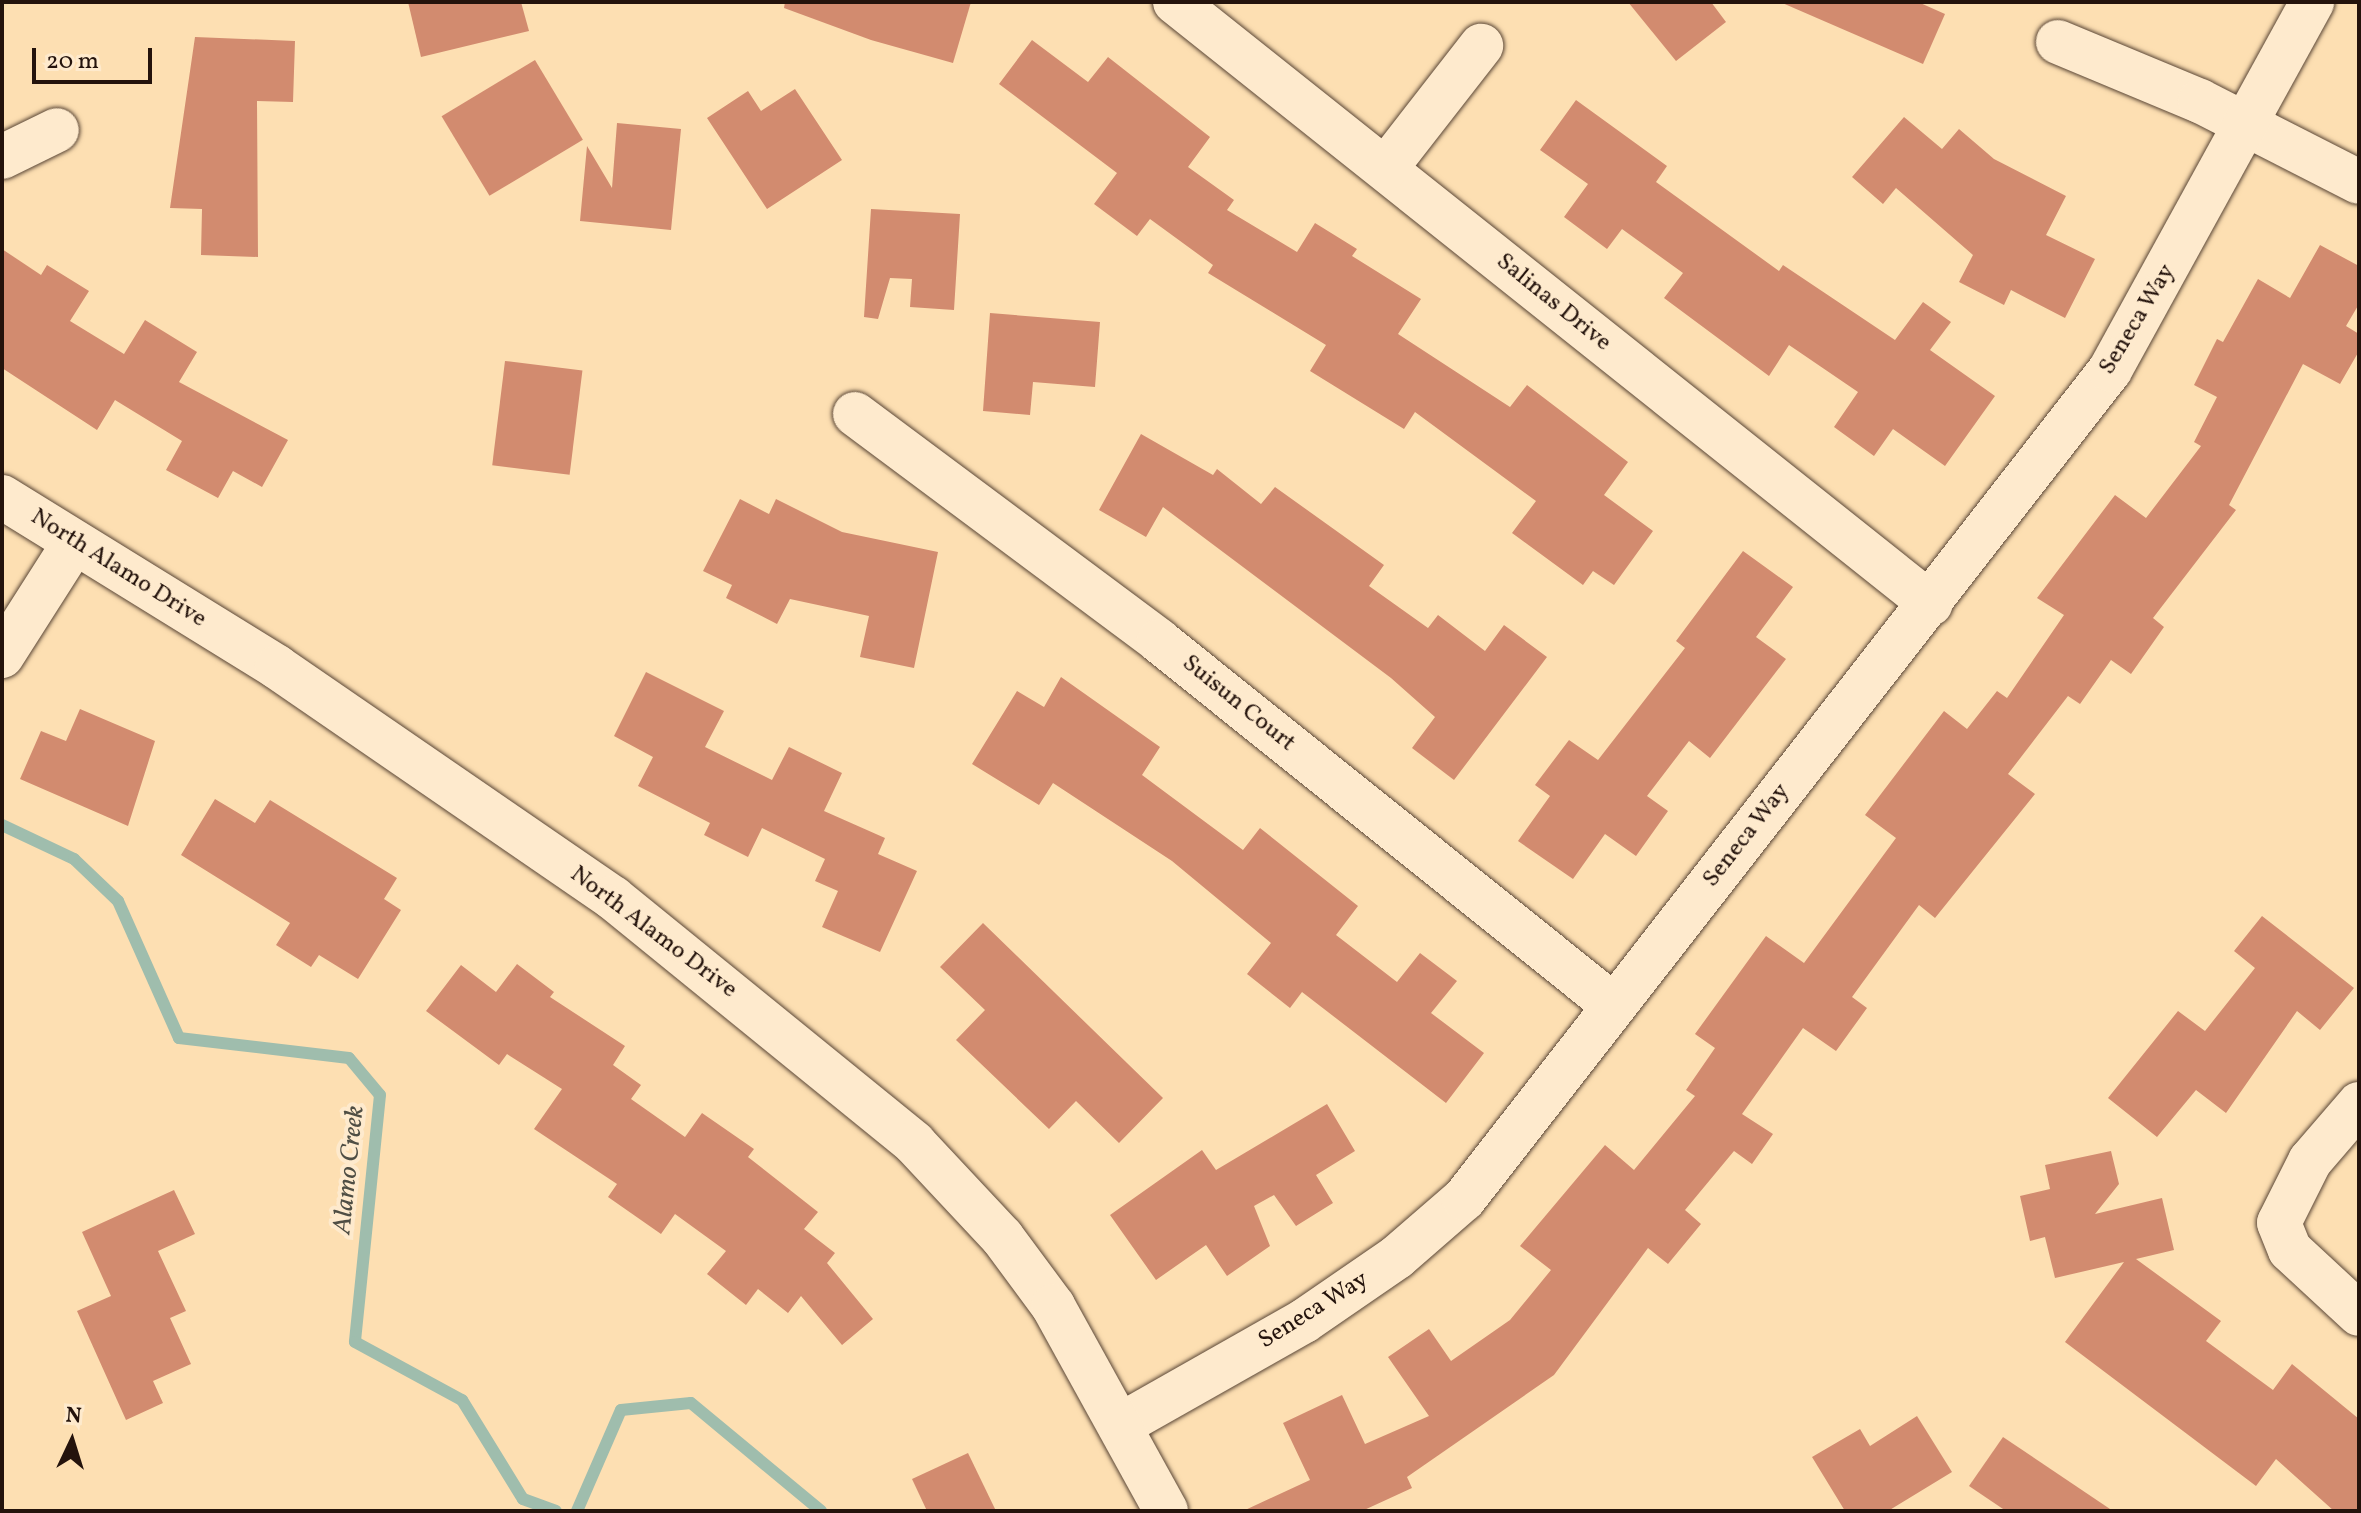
<!DOCTYPE html>
<style>
body{margin:0}
#map{position:relative;width:2361px;height:1513px;overflow:hidden;background:#fddfb2;font-family:Vollkorn,serif}
div>[style]{position:absolute}
.stream>*{height:12px;margin:-6px;padding:0 6px;transform-origin:6px;border-radius:6px;background:#9fbdad}
.building>*{inset:0;background:#d28b6f;transform-origin:0 0}
.roads{filter:drop-shadow(0 0 2px #5a4636) drop-shadow(0 0 2px #5a4636)}
.minor>*{height:44px;margin:-22px;padding:0 22px;transform-origin:22px;border-radius:22px;background:#feeacd}
.tertiary>*{height:44px;margin:-22px;padding:0 22px;transform-origin:22px;border-radius:22px;background:#feeacd}
span{translate:-50% -50%;white-space:nowrap;text-align:center;line-height:1.15;-webkit-text-stroke:8px #feeacd;paint-order:stroke}
.street-label{font-size:24px;color:#24130c}
.water-label{font-size:26px;color:#4f4e44;font-style:italic}
.frame{position:absolute;inset:0;border:4px solid #24130c;pointer-events:none}
.north{position:absolute;left:32px;top:1401px;width:80px;height:80px;-webkit-text-stroke:6px #feeacd;paint-order:stroke;rotate:4deg;font-size:22px;font-weight:700;line-height:32px;text-align:center;color:#24130c}
.north::after{content:'';display:block;margin:auto;width:28px;height:36px;background:#24130c;clip-path:polygon(50% 0,100% 100%,50% 72%,0 100%)}
.scale{position:absolute;left:32px;top:48px;width:120px;height:36px;box-sizing:border-box;border:4px solid #24130c;border-top:0;padding-left:10px;font-size:24px;line-height:28px;white-space:nowrap;color:#24130c;-webkit-text-stroke:6px #feeacd;paint-order:stroke}
</style>
<div id="map">
<div class="stream">
<i style="left:2px;top:825px;width:80px;rotate:25.3deg"></i>
<i style="left:74px;top:859px;width:61px;rotate:43.7deg"></i>
<i style="left:118px;top:901px;width:150px;rotate:66deg"></i>
<i style="left:179px;top:1038px;width:171px;rotate:6.7deg"></i>
<i style="left:349px;top:1058px;width:48px;rotate:50deg"></i>
<i style="left:380px;top:1095px;width:248px;rotate:95.8deg"></i>
<i style="left:355px;top:1342px;width:122px;rotate:28.5deg"></i>
<i style="left:462px;top:1400px;width:116px;rotate:58.4deg"></i>
<i style="left:523px;top:1499px;width:35px;rotate:20deg"></i>
<i style="left:577px;top:1511px;width:110px;rotate:-66.5deg"></i>
<i style="left:621px;top:1410px;width:70px;rotate:-5.7deg"></i>
<i style="left:691px;top:1403px;width:169px;rotate:39.7deg"></i>
</div>
<div class="building">
<i style="clip-path:polygon(408px 2px,521px 2px,529px 31px,421px 57px)"></i>
<i style="clip-path:polygon(785px 2px,971px 2px,953px 63px,871px 40px,784px 8px)"></i>
<i style="clip-path:polygon(1628px 2px,1711px 2px,1726px 22px,1676px 61px)"></i>
<i style="clip-path:polygon(1780px 2px,1918px 2px,1945px 14px,1923px 64px)"></i>
<i style="clip-path:polygon(195px 37px,295px 41px,293px 102px,257px 101px,258px 257px,201px 255px,202px 209px,170px 208px)"></i>
<i style="clip-path:polygon(1032px 40px,1088px 82px,1108px 57px,1210px 137px,1188px 167px,1234px 200px,1227px 210px,1297px 252px,1315px 223px,1357px 249px,1352px 256px,1421px 299px,1398px 334px,1510px 407px,1527px 385px,1628px 462px,1604px 495px,1653px 531px,1614px 585px,1593px 571px,1583px 585px,1512px 533px,1536px 501px,1415px 412px,1404px 429px,1310px 371px,1326px 345px,1208px 273px,1213px 265px,1150px 219px,1137px 236px,1094px 204px,1117px 173px,999px 84px)"></i>
<i style="left:535px;top:60px;width:93px;height:109px;rotate:59deg"></i>
<i style="clip-path:polygon(795px 89px,842px 160px,767px 209px,707px 118px,748px 91px,761px 111px)"></i>
<i style="clip-path:polygon(1576px 100px,1667px 166px,1656px 182px,1779px 271px,1783px 265px,1895px 340px,1923px 302px,1951px 322px,1930px 350px,1995px 396px,1945px 466px,1893px 429px,1874px 456px,1834px 427px,1858px 392px,1789px 345px,1769px 376px,1664px 298px,1683px 273px,1622px 229px,1607px 249px,1564px 217px,1588px 184px,1540px 150px)"></i>
<i style="clip-path:polygon(1904px 117px,1942px 149px,1959px 129px,1994px 159px,2066px 196px,2046px 235px,2095px 259px,2065px 318px,2011px 290px,2004px 305px,1959px 282px,1973px 255px,1896px 188px,1883px 204px,1852px 177px)"></i>
<i style="clip-path:polygon(617px 123px,681px 129px,671px 230px,580px 221px,587px 146px,612px 188px)"></i>
<i style="clip-path:polygon(871px 209px,960px 214px,954px 310px,910px 307px,912px 279px,890px 278px,878px 319px,864px 317px)"></i>
<i style="clip-path:polygon(2320px 245px,2359px 266px,2359px 304px,2346px 326px,2359px 334px,2359px 351px,2340px 384px,2303px 364px,2229px 505px,2236px 510px,2153px 618px,2164px 627px,2131px 674px,2111px 660px,2080px 704px,2068px 696px,2008px 774px,2035px 794px,1935px 918px,1919px 905px,1852px 997px,1867px 1008px,1836px 1051px,1803px 1028px,1742px 1114px,1773px 1134px,1752px 1164px,1734px 1151px,1685px 1210px,1701px 1224px,1668px 1264px,1648px 1248px,1554px 1375px,1407px 1477px,1412px 1488px,1362px 1511px,1243px 1511px,1310px 1480px,1283px 1423px,1342px 1395px,1365px 1444px,1429px 1416px,1388px 1357px,1429px 1329px,1451px 1361px,1510px 1320px,1551px 1270px,1520px 1246px,1605px 1145px,1634px 1170px,1695px 1096px,1686px 1090px,1715px 1048px,1695px 1034px,1766px 936px,1804px 963px,1896px 838px,1865px 815px,1944px 711px,1967px 729px,1997px 691px,2007px 698px,2064px 615px,2037px 598px,2115px 495px,2146px 518px,2201px 446px,2194px 442px,2217px 397px,2194px 385px,2217px 339px,2223px 342px,2258px 279px,2290px 298px)"></i>
<i style="clip-path:polygon(2px 249px,41px 275px,47px 265px,89px 291px,70px 321px,124px 354px,145px 320px,197px 352px,179px 382px,288px 440px,262px 487px,233px 471px,218px 498px,166px 470px,182px 441px,115px 400px,97px 430px,2px 368px)"></i>
<i style="clip-path:polygon(990px 313px,1100px 322px,1095px 387px,1033px 382px,1030px 415px,983px 411px)"></i>
<i style="left:505px;top:361px;width:78px;height:105px;rotate:7deg"></i>
<i style="clip-path:polygon(1141px 434px,1213px 475px,1217px 469px,1261px 504px,1275px 487px,1384px 565px,1369px 586px,1428px 628px,1438px 615px,1485px 651px,1504px 625px,1547px 657px,1454px 780px,1412px 748px,1435px 717px,1391px 678px,1163px 507px,1146px 537px,1099px 510px)"></i>
<i style="clip-path:polygon(740px 499px,769px 514px,776px 499px,842px 532px,938px 552px,914px 668px,860px 657px,869px 616px,790px 599px,777px 624px,726px 598px,732px 585px,703px 571px)"></i>
<i style="clip-path:polygon(1743px 551px,1793px 587px,1756px 637px,1786px 659px,1710px 758px,1689px 741px,1647px 796px,1668px 811px,1636px 856px,1605px 834px,1573px 879px,1518px 841px,1550px 796px,1535px 785px,1569px 740px,1598px 760px,1685px 648px,1676px 641px)"></i>
<i style="clip-path:polygon(646px 672px,724px 711px,705px 747px,772px 780px,789px 747px,842px 773px,824px 811px,885px 838px,878px 854px,917px 871px,880px 952px,822px 927px,838px 891px,815px 881px,825px 859px,762px 828px,748px 857px,704px 835px,710px 823px,638px 786px,653px 757px,614px 736px)"></i>
<i style="clip-path:polygon(1061px 677px,1160px 747px,1142px 775px,1243px 850px,1260px 828px,1358px 906px,1336px 935px,1397px 982px,1420px 953px,1457px 981px,1431px 1013px,1484px 1053px,1446px 1103px,1302px 992px,1290px 1008px,1247px 974px,1271px 943px,1172px 861px,1053px 783px,1039px 805px,972px 764px,1017px 691px,1044px 707px)"></i>
<i style="clip-path:polygon(80px 709px,155px 741px,128px 826px,20px 779px,41px 731px,66px 741px)"></i>
<i style="clip-path:polygon(215px 799px,255px 823px,270px 800px,397px 878px,384px 899px,401px 910px,358px 979px,319px 955px,311px 967px,276px 945px,290px 923px,181px 855px)"></i>
<i style="clip-path:polygon(2262px 916px,2354px 988px,2320px 1030px,2297px 1011px,2226px 1113px,2196px 1090px,2157px 1137px,2108px 1098px,2178px 1011px,2205px 1031px,2255px 968px,2234px 951px)"></i>
<i style="clip-path:polygon(983px 923px,1163px 1098px,1119px 1143px,1076px 1101px,1049px 1129px,956px 1040px,985px 1010px,940px 967px)"></i>
<i style="clip-path:polygon(517px 964px,554px 992px,550px 997px,625px 1046px,613px 1065px,641px 1085px,631px 1099px,685px 1137px,702px 1113px,754px 1149px,748px 1157px,818px 1212px,804px 1229px,835px 1253px,827px 1263px,873px 1319px,842px 1345px,801px 1296px,788px 1313px,758px 1289px,746px 1305px,707px 1274px,726px 1251px,675px 1214px,661px 1234px,608px 1197px,617px 1184px,534px 1129px,562px 1089px,507px 1054px,499px 1065px,426px 1011px,461px 965px,496px 992px)"></i>
<i style="clip-path:polygon(1327px 1104px,1355px 1151px,1316px 1175px,1333px 1203px,1296px 1226px,1274px 1195px,1254px 1206px,1270px 1246px,1227px 1276px,1206px 1245px,1156px 1280px,1110px 1215px,1202px 1150px,1216px 1170px)"></i>
<i style="clip-path:polygon(2111px 1151px,2119px 1184px,2095px 1214px,2162px 1198px,2174px 1250px,2136px 1259px,2221px 1321px,2206px 1341px,2273px 1390px,2292px 1364px,2359px 1419px,2359px 1511px,2334px 1511px,2276px 1459px,2256px 1486px,2065px 1342px,2124px 1262px,2055px 1278px,2045px 1237px,2030px 1241px,2020px 1196px,2050px 1189px,2045px 1165px)"></i>
<i style="clip-path:polygon(174px 1190px,195px 1234px,158px 1251px,186px 1311px,170px 1318px,191px 1364px,153px 1381px,163px 1403px,126px 1420px,77px 1311px,111px 1296px,82px 1232px)"></i>
<i style="clip-path:polygon(1917px 1416px,1952px 1472px,1888px 1511px,1845px 1511px,1812px 1457px,1860px 1429px,1870px 1446px)"></i>
<i style="clip-path:polygon(2003px 1437px,2113px 1511px,2006px 1511px,1969px 1486px)"></i>
<i style="clip-path:polygon(968px 1453px,996px 1511px,927px 1511px,912px 1479px)"></i>
</div>
<div class="roads">
<div class="minor">
<i style="left:1175px;top:2px;width:966px;rotate:38.53deg"></i>
<i style="left:2058px;top:42px;width:154px;rotate:22.6deg"></i>
<i style="left:2200px;top:101px;width:178px;rotate:27deg"></i>
<i style="left:2px;top:157px;width:61px;rotate:-26.1deg"></i>
<i style="left:1386px;top:168px;width:155px;rotate:-52.1deg"></i>
<i style="left:855px;top:414px;width:379px;rotate:36.7deg"></i>
<i style="left:1159px;top:641px;width:582px;rotate:38.72deg"></i>
<i style="left:2px;top:656px;width:134px;rotate:-57.5deg"></i>
<i style="left:2359px;top:1104px;width:75px;rotate:130.7deg"></i>
<i style="left:2310px;top:1161px;width:69px;rotate:116.6deg"></i>
<i style="left:2279px;top:1223px;width:29px;rotate:68deg"></i>
<i style="left:2290px;top:1250px;width:94px;rotate:42.8deg"></i>
<i style="left:1122px;top:1424px;width:209px;rotate:-29.5deg"></i>
<i style="left:1304px;top:1321px;width:113px;rotate:-34.5deg"></i>
<i style="left:1397px;top:1257px;width:89px;rotate:-40.9deg"></i>
<i style="left:1464px;top:1199px;width:1051px;rotate:-52.07deg"></i>
<i style="left:2110px;top:370px;width:420px;rotate:-61.2deg"></i>
</div>
<div class="tertiary">
<i style="left:2px;top:497px;width:323px;rotate:31.7deg"></i>
<i style="left:277px;top:667px;width:408px;rotate:34.5deg"></i>
<i style="left:613px;top:898px;width:388px;rotate:39.1deg"></i>
<i style="left:914px;top:1143px;width:129px;rotate:46.9deg"></i>
<i style="left:1002px;top:1237px;width:86px;rotate:53.5deg"></i>
<i style="left:1053px;top:1306px;width:234px;rotate:61.1deg"></i>
</div>
</div>
<div class="street-label">
<span style="left:1553px;top:303px;rotate:39deg">Salinas Drive</span>
<span style="left:2138px;top:320px;rotate:-59deg">Seneca Way</span>
<span style="left:118px;top:569px;rotate:32deg">North Alamo Drive</span>
<span style="left:1238px;top:704px;rotate:39deg">Suisun Court</span>
<span style="left:1747px;top:836px;rotate:-52deg">Seneca Way</span>
<span style="left:653px;top:933px;rotate:37deg">North Alamo Drive</span>
<span style="left:1314px;top:1311px;rotate:-32deg">Seneca Way</span>
</div>
<div class="water-label">
<span style="left:350px;top:1170px;rotate:-84deg">Alamo Creek</span>
</div>
<div class="frame"></div>
<div class="north">N</div>
<div class="scale">20 m</div>
</div>
